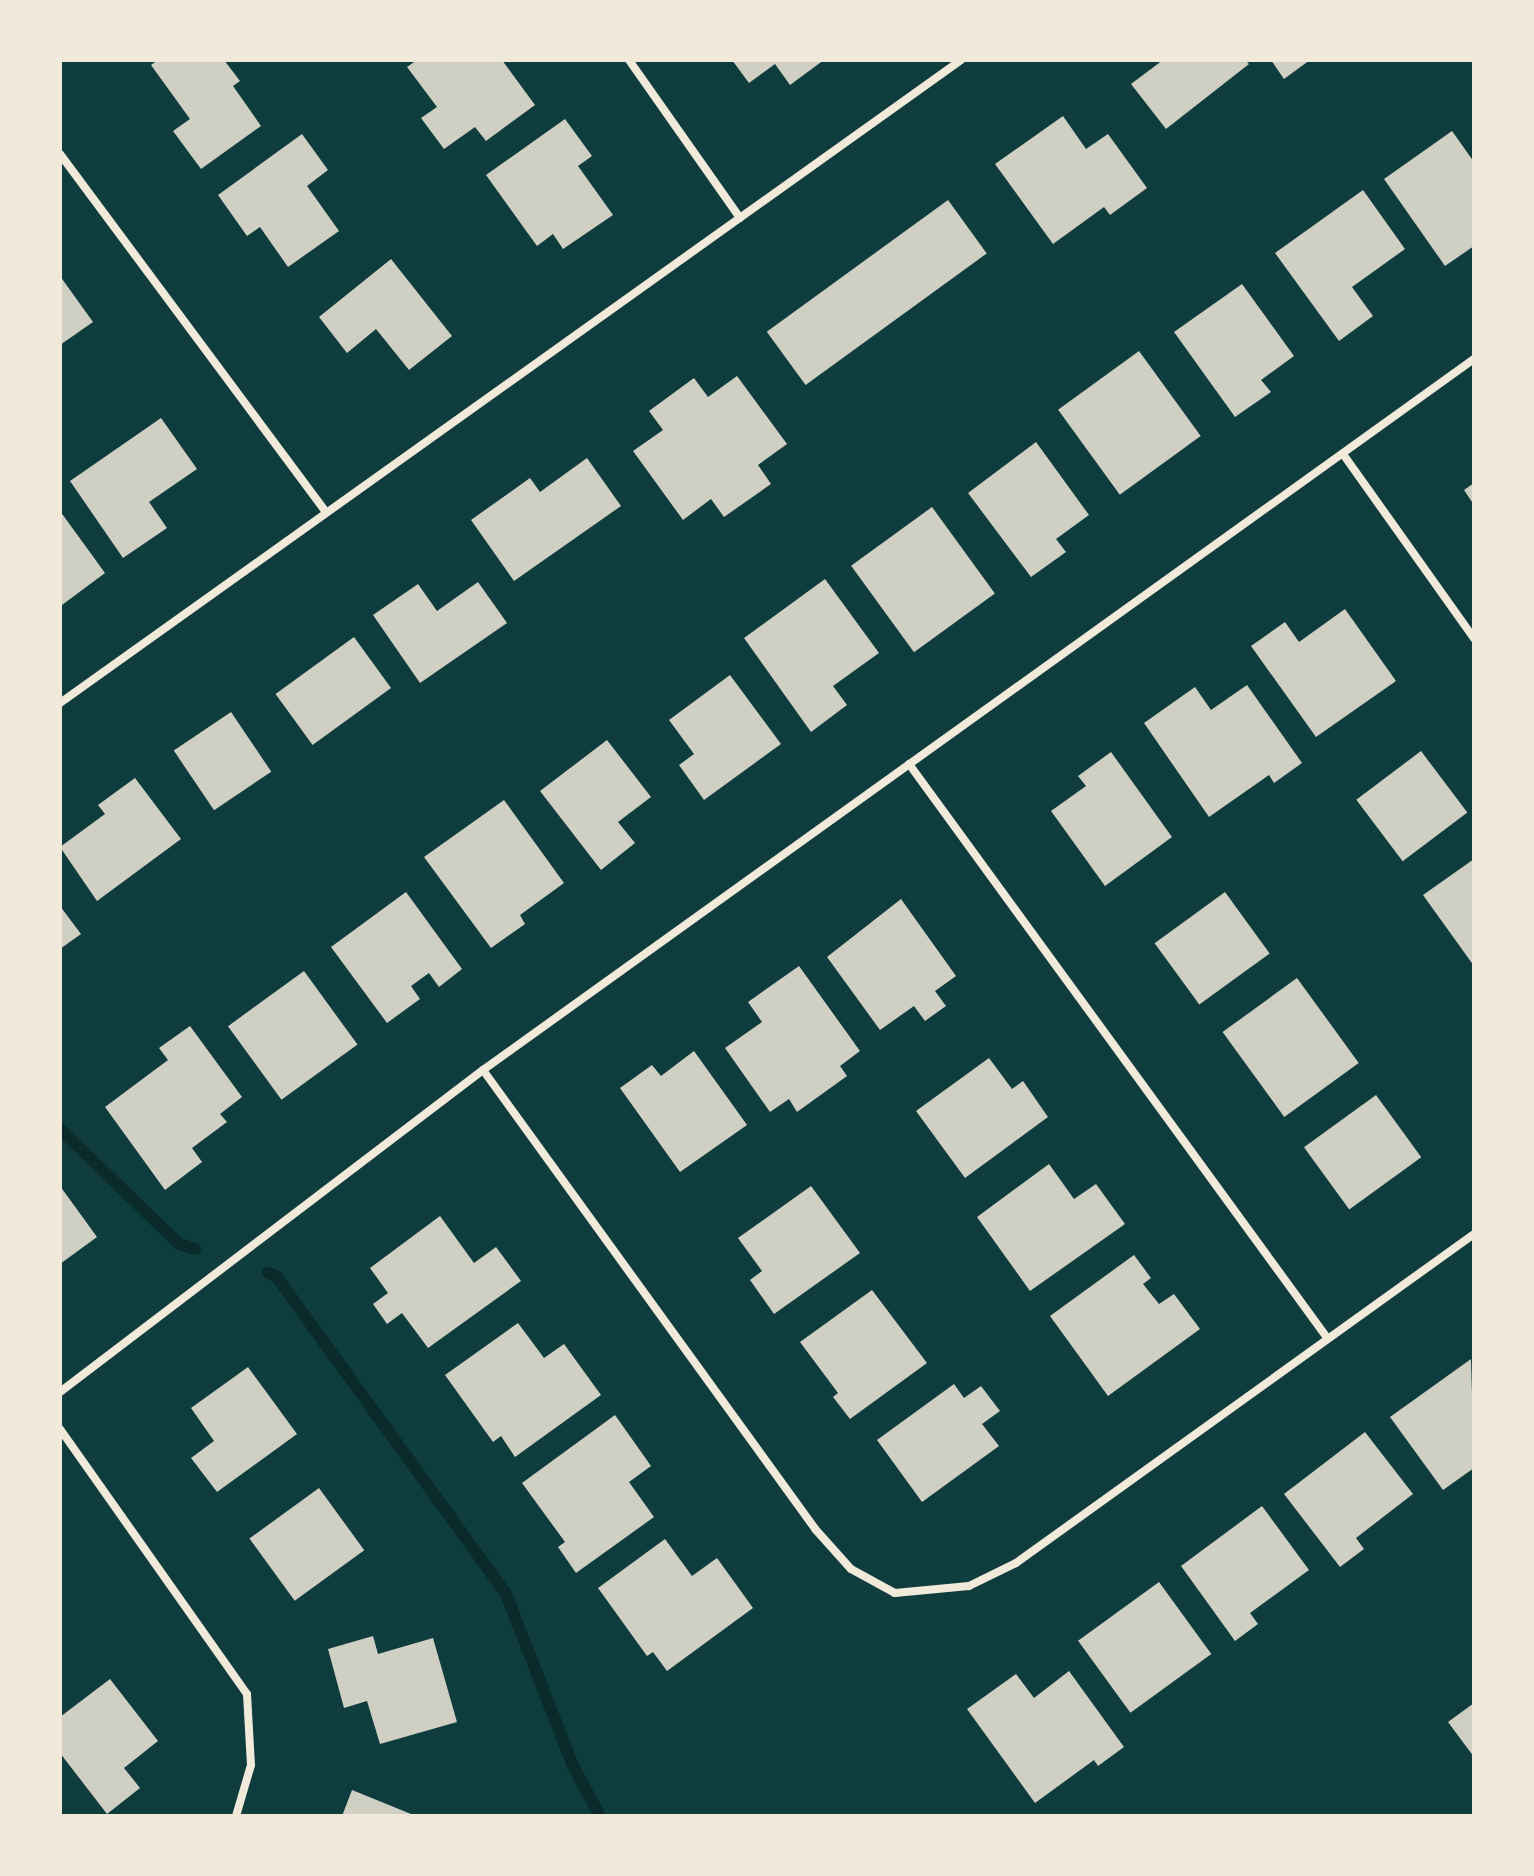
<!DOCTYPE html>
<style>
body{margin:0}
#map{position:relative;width:1534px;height:1876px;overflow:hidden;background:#0f3d3e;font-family:"Exo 2",sans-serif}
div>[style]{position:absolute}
.stream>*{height:12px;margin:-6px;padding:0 6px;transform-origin:6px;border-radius:6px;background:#0a2a2b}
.building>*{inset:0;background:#cfcfc3;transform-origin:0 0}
.minor>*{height:8px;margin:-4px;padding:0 4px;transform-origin:4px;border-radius:4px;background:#f1e9da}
span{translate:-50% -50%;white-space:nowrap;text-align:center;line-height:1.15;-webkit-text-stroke:6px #f1e9da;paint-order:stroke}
.frame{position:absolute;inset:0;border:62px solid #f1e9da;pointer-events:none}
</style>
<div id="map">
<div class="stream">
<i style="left:60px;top:1129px;width:165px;rotate:44deg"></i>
<i style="left:179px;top:1244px;width:17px;rotate:17deg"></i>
<i style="left:268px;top:1273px;width:9px;rotate:21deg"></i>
<i style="left:276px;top:1276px;width:392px;rotate:54.1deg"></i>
<i style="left:506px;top:1594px;width:185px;rotate:68.7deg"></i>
<i style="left:573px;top:1766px;width:57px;rotate:61.6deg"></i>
</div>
<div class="building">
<i style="clip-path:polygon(158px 60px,224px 60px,240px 81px,233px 86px,261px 126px,201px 169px,173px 131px,190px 119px,151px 65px)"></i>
<i style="clip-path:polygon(417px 60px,502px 60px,535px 105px,486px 141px,475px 127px,444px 149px,421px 118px,437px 107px,407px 67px)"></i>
<i style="clip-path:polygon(732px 60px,824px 60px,790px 85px,775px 64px,749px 83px)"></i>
<i style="clip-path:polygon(1163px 60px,1245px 60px,1249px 64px,1166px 129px,1131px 84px)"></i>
<i style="clip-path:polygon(1271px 60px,1310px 60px,1284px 79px)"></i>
<i style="clip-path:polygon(1063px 116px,1086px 149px,1108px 134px,1147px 188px,1110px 215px,1104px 207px,1053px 244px,995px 164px)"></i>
<i style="clip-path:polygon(565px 119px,592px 156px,578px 166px,613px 215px,563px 249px,553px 234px,537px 246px,486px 175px)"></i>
<i style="clip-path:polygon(1452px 131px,1474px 162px,1474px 246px,1445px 266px,1384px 179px)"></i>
<i style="clip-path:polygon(302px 134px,328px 170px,307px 186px,339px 231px,288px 267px,260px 227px,247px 236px,218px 195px)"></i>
<i style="clip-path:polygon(1363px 190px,1405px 249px,1352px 287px,1373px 316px,1339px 341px,1275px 253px)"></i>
<i style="left:948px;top:200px;width:66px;height:224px;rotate:54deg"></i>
<i style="clip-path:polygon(391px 259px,452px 336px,409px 370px,376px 329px,347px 353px,319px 317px)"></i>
<i style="clip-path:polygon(60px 276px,93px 322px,60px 345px)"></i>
<i style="clip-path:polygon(1242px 284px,1294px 356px,1261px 380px,1271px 392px,1235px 417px,1174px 332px)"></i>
<i style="left:1139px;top:351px;width:105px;height:100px;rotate:54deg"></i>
<i style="clip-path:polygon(737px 376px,787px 444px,758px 465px,771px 484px,724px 517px,711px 499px,683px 520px,633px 451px,663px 430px,649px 411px,694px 378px,708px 397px)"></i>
<i style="clip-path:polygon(161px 418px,197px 469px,149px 502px,167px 528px,123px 558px,70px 481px)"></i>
<i style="clip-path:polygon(1036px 442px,1089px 515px,1056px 539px,1066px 552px,1031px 577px,968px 493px)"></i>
<i style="clip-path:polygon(587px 458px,621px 506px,514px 581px,471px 520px,530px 478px,540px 492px)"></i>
<i style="clip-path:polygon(1474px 483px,1474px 505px,1464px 490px)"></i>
<i style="left:932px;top:507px;width:107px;height:100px;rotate:54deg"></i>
<i style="clip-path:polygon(60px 511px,105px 573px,62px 605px,60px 601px)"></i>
<i style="clip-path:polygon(825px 579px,879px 653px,833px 686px,847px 705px,811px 732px,744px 638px)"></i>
<i style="clip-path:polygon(478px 582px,507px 623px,420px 683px,373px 615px,418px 584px,437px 611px)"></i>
<i style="clip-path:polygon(1345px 609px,1396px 681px,1316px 737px,1251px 646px,1285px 622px,1299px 642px)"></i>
<i style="left:354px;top:637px;width:63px;height:97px;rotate:54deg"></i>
<i style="clip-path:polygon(730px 675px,781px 744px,704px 800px,679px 765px,694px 754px,669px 720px)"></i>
<i style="clip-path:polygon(1247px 685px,1302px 763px,1274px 783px,1269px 775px,1209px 817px,1144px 723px,1195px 687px,1211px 710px)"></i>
<i style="left:231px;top:712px;width:72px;height:69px;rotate:56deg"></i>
<i style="clip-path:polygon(607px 740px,651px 797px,618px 822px,635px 843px,601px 870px,540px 791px)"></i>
<i style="left:1421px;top:751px;width:77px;height:81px;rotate:53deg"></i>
<i style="clip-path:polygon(1111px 752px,1172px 837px,1105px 886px,1051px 811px,1086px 786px,1078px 776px)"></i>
<i style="clip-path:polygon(135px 778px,181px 839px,97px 901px,60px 847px,105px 814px,98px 805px)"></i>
<i style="clip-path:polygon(504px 800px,564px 883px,520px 915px,525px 924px,491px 948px,424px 857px)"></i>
<i style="clip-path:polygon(1474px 859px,1474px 966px,1423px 895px)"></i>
<i style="clip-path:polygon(406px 892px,462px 969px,439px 987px,429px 973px,411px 986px,420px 999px,387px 1023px,331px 947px)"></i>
<i style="left:1225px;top:892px;width:76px;height:87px;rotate:54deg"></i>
<i style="clip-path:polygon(901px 899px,956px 976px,935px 991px,946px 1006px,925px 1021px,914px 1006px,880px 1030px,827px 957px)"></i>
<i style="clip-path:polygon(60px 906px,81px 934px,60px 949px)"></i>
<i style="clip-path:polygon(799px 966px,860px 1051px,840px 1066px,847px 1076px,797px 1112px,789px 1099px,770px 1112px,725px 1048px,762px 1022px,748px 1002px)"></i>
<i style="left:304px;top:971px;width:91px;height:94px;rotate:54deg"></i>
<i style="left:1297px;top:978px;width:105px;height:92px;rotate:54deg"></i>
<i style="clip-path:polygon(190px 1026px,242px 1097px,220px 1114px,227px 1122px,192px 1148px,202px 1162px,165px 1190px,105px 1107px,168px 1060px,159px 1048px)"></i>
<i style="clip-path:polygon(694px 1051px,747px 1125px,680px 1172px,620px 1088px,652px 1065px,661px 1076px)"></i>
<i style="clip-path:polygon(989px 1058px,1012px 1089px,1023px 1081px,1048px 1117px,965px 1178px,916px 1111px)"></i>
<i style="left:1376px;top:1095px;width:77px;height:89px;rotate:54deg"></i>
<i style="clip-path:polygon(1049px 1164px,1074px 1199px,1096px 1184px,1125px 1224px,1030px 1291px,977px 1217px)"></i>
<i style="clip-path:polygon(60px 1186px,97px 1237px,60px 1264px)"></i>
<i style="clip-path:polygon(811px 1186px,860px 1253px,774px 1314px,750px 1280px,762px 1271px,738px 1238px)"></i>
<i style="clip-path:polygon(440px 1216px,474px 1263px,496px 1247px,521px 1281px,428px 1348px,402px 1313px,387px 1324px,373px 1304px,388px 1293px,370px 1268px)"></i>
<i style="clip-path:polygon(1134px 1255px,1151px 1278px,1143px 1284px,1159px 1304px,1174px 1294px,1200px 1329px,1108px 1396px,1050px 1316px)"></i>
<i style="clip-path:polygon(872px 1290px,927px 1363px,850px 1419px,833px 1397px,838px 1393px,800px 1342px)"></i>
<i style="clip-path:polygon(518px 1323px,544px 1358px,564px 1344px,601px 1395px,515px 1457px,501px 1436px,493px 1442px,445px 1375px)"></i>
<i style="clip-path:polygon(1471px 1359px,1474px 1468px,1443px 1490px,1390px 1417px)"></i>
<i style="clip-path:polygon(248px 1367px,297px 1434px,217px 1492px,191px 1458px,214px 1441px,191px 1408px)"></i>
<i style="clip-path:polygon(954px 1384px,964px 1398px,981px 1386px,1000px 1411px,982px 1424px,999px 1446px,922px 1502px,877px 1440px)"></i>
<i style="clip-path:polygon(615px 1415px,651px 1466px,629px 1482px,654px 1517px,576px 1573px,558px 1547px,565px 1542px,522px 1483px)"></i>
<i style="clip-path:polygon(1365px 1432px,1413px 1494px,1356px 1538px,1364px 1549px,1340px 1567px,1284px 1494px)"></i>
<i style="left:319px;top:1488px;width:77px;height:86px;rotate:54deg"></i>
<i style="clip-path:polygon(1262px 1506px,1309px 1570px,1250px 1613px,1258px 1624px,1235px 1641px,1181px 1566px)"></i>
<i style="clip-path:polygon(665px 1539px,692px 1576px,717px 1558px,753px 1608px,667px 1671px,653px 1652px,647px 1656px,598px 1588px)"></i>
<i style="left:1159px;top:1582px;width:89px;height:100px;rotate:54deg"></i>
<i style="clip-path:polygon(373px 1636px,378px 1654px,433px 1638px,457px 1722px,380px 1744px,367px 1701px,344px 1708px,328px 1649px)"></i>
<i style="clip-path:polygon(1069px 1671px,1124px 1747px,1098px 1766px,1094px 1760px,1035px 1803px,967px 1709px,1016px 1674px,1034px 1698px)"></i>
<i style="clip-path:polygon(110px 1679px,158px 1741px,124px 1768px,140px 1788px,107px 1814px,60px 1753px,60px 1717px)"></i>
<i style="clip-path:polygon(1474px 1703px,1474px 1757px,1448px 1722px)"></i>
<i style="clip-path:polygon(352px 1790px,416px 1816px,342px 1816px)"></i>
</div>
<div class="minor">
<i style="left:629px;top:60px;width:193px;rotate:54.9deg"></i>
<i style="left:60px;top:154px;width:445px;rotate:53.4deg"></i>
<i style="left:1343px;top:454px;width:226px;rotate:54.6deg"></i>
<i style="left:60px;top:703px;width:1107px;rotate:-35.51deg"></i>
<i style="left:909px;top:764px;width:711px;rotate:53.92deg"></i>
<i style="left:483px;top:1070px;width:568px;rotate:54.1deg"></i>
<i style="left:816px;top:1530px;width:52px;rotate:48.1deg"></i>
<i style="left:851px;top:1569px;width:50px;rotate:28.6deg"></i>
<i style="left:895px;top:1593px;width:74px;rotate:-5.4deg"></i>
<i style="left:969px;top:1586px;width:52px;rotate:-26.1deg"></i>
<i style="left:1016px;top:1563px;width:564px;rotate:-35.69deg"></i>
<i style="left:60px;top:1392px;width:532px;rotate:-37.28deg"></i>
<i style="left:483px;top:1070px;width:1220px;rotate:-35.66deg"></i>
<i style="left:60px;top:1429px;width:324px;rotate:54.8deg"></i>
<i style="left:247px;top:1694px;width:71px;rotate:86.8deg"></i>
<i style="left:251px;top:1765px;width:53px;rotate:106.4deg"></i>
</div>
<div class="frame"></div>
</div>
